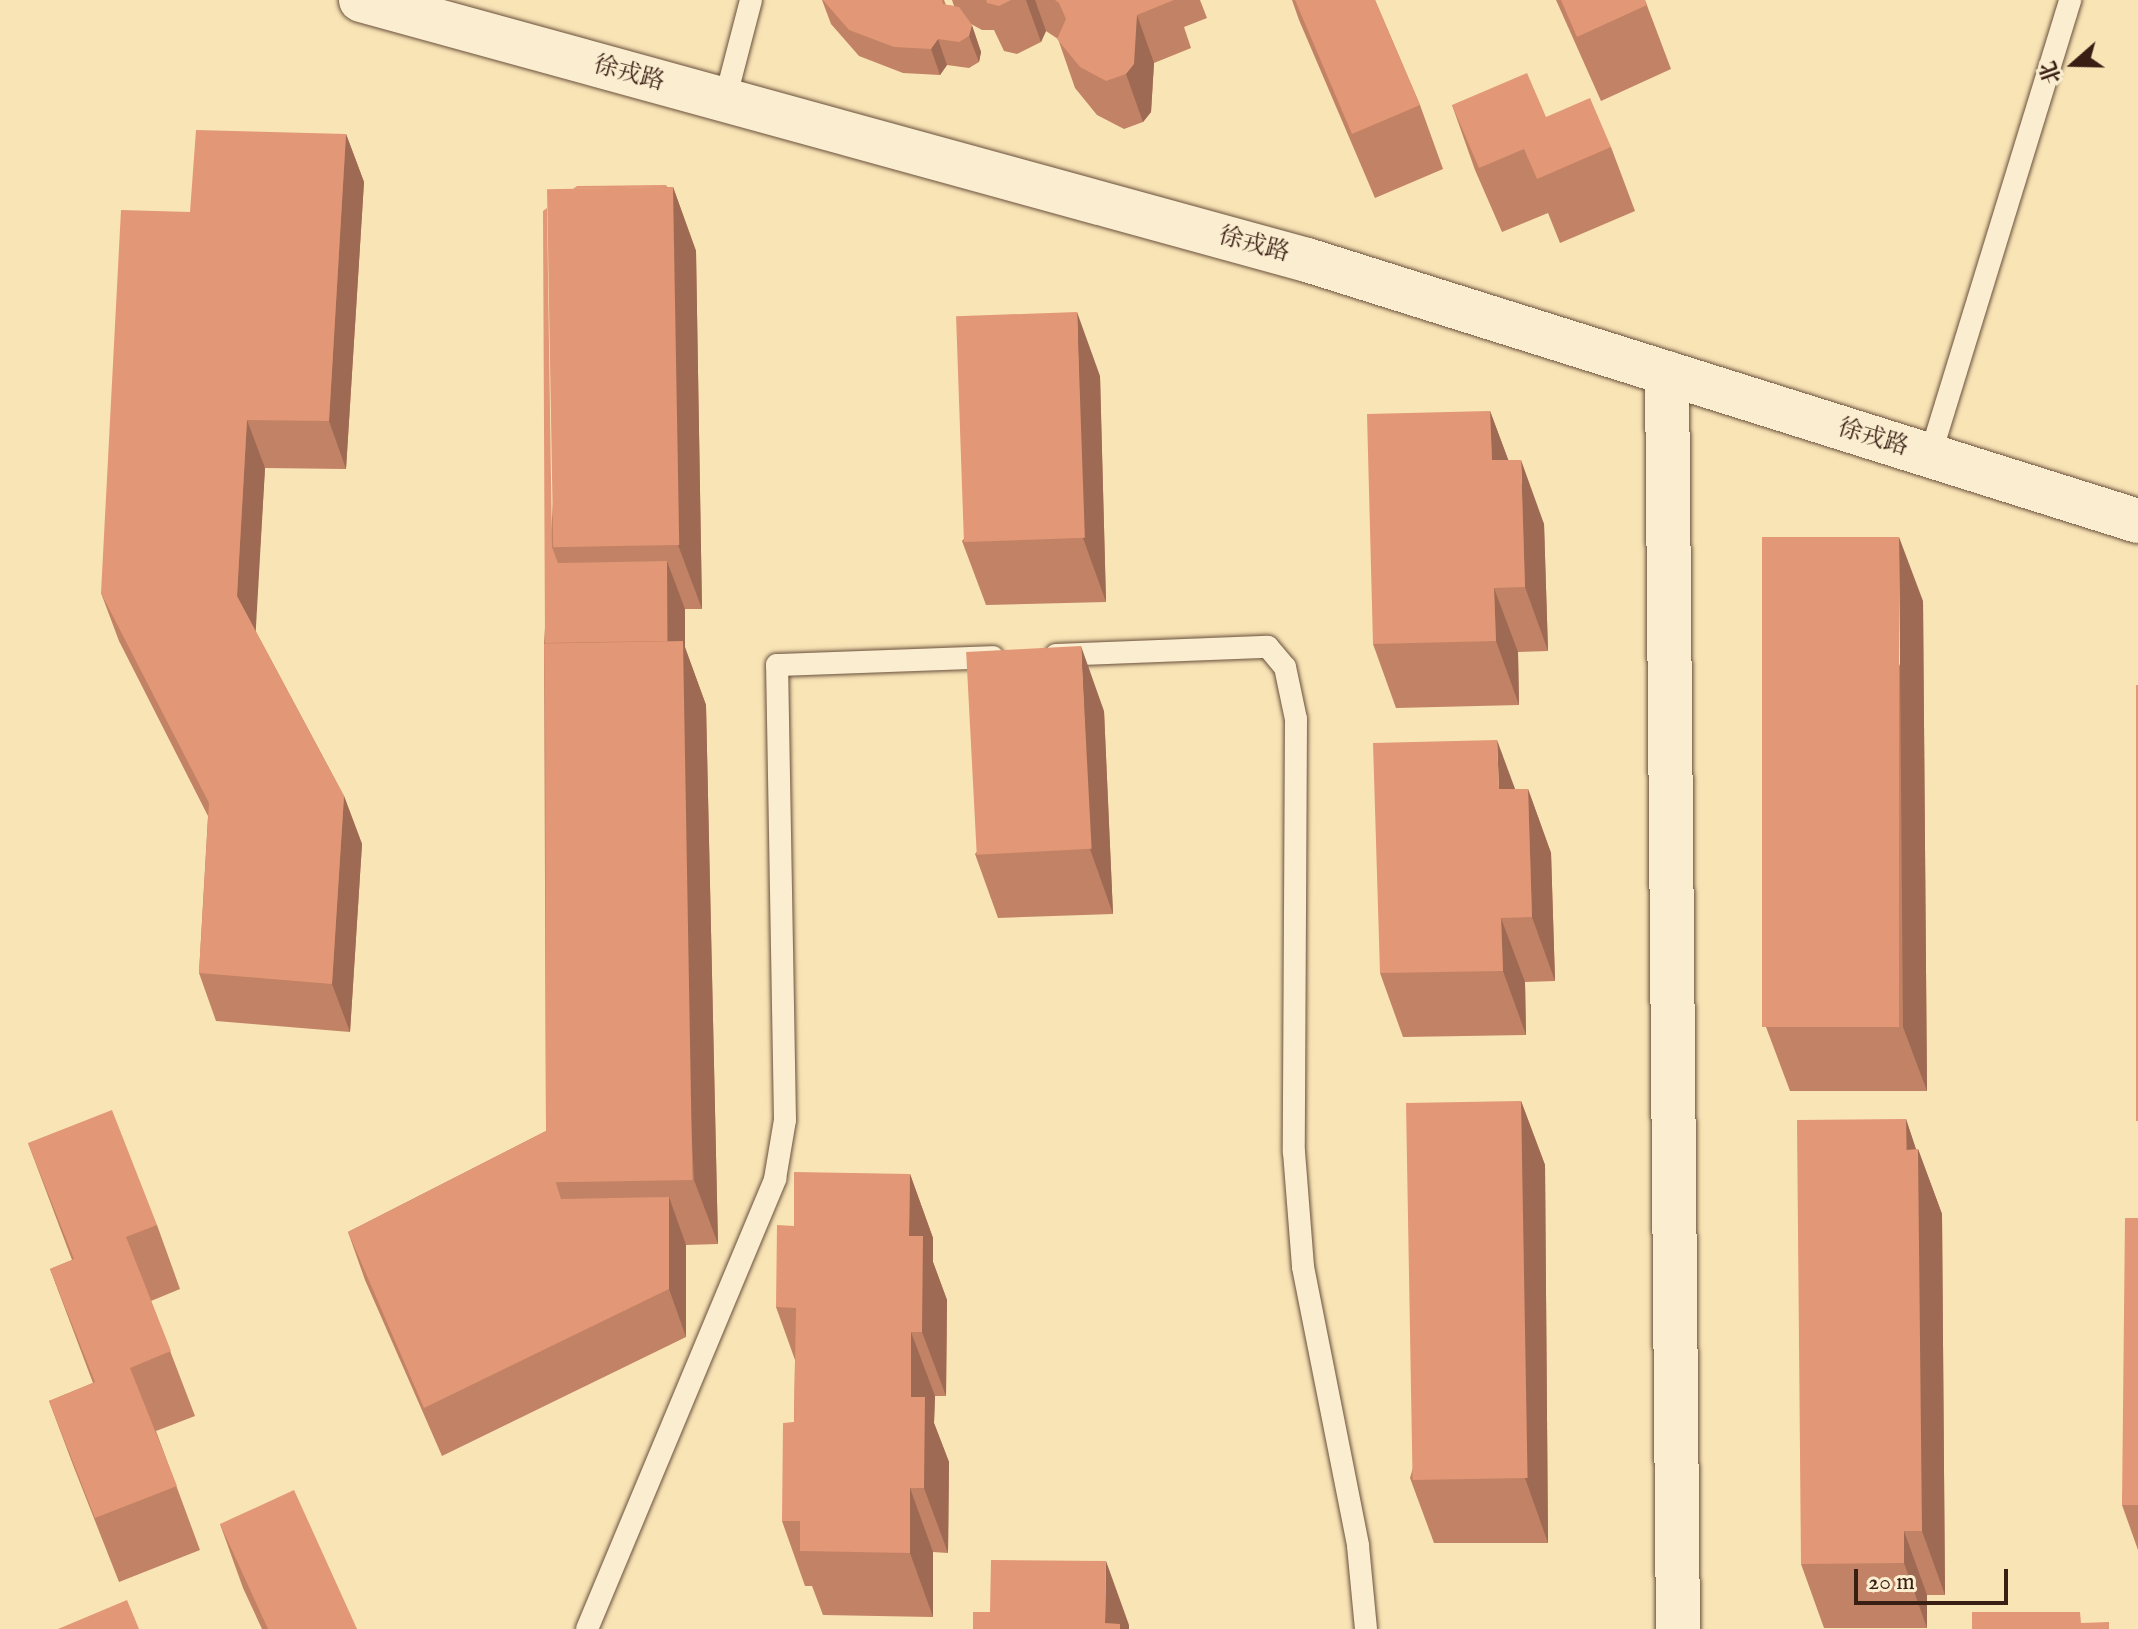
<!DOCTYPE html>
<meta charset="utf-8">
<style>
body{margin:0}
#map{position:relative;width:2138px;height:1629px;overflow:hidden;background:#f9e4b6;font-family:"IM FELL English","Noto Serif SC",serif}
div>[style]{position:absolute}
.roads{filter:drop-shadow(0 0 2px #69503c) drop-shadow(0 0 2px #69503c)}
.service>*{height:22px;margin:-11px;padding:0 11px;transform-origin:11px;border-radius:11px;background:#fbedd0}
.minor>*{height:44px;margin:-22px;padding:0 22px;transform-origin:22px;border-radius:22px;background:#fbedd0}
.tertiary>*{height:44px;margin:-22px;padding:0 22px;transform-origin:22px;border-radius:22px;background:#fbedd0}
.wall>*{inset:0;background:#c28265}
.shaded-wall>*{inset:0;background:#9e6a53}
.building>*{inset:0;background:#e29776;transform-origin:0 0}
span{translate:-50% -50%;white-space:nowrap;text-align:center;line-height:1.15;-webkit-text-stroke:8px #fbedd0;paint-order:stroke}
.street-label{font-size:24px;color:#391e14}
.north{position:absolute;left:2034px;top:24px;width:80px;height:80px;-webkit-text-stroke:6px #fbedd0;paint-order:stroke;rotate:250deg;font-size:22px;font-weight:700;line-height:32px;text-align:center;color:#391e14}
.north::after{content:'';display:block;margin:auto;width:28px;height:36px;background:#391e14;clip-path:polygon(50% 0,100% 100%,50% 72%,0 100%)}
.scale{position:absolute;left:1854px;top:1569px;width:154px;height:36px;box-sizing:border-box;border:4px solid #391e14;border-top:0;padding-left:10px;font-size:24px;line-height:28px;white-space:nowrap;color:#391e14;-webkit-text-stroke:6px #fbedd0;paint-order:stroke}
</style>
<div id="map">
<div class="roads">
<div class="service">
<i style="left:725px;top:100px;width:103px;rotate:-75.4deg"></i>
<i style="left:1930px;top:456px;width:477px;rotate:-72.9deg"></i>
<i style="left:1056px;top:655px;width:212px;rotate:-2.2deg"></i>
<i style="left:1268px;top:647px;width:26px;rotate:50deg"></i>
<i style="left:1285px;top:667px;width:53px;rotate:78.1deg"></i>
<i style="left:1296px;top:719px;width:433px;rotate:90.3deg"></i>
<i style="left:1294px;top:1152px;width:115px;rotate:85.5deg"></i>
<i style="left:1303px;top:1267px;width:284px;rotate:78.8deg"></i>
<i style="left:1358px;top:1546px;width:83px;rotate:84.5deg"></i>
<i style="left:587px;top:1629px;width:488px;rotate:-67.3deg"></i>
<i style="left:775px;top:1179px;width:60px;rotate:-80.4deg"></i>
<i style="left:785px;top:1120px;width:455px;rotate:-91deg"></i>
<i style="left:777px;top:665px;width:216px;rotate:-2.1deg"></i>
</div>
<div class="minor">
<i style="left:1667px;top:373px;width:1256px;rotate:89.5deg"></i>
</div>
<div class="tertiary">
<i style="left:361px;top:0;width:981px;rotate:15.37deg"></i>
<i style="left:1307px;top:260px;width:871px;rotate:17.44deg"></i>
</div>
</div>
<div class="wall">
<i style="clip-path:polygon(822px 0,944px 0,946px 5px,954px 6px,952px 0,1200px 0,1207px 18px,1184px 27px,1191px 48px,1154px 63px,1151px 112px,1143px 122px,1124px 129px,1097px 115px,1075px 88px,1058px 39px,1046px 31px,1041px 42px,1017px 54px,1004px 51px,994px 30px,982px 30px,971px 24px,981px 52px,979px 62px,969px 68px,947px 65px,940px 75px,903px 73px,859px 56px,831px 24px)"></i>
<i style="clip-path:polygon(1292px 0,1375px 0,1420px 105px,1443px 169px,1375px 198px,1299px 20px)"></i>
<i style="clip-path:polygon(1556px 0,1645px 0,1671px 69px,1601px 101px)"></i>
<i style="clip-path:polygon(1452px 105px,1546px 117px,1611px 147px,1635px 211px,1560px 243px,1548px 213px,1502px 232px,1475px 170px)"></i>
<i style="clip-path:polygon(346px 134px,364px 182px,346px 469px,265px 468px,255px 630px,344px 796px,362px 844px,350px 1032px,216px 1021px,199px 973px,208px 816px,119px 641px,101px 593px)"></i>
<i style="clip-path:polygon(673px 187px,696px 251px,702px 609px,685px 609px,685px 648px,706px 705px,718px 1244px,686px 1245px,686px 1337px,442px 1456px,365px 1280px,348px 1232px,546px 1131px,544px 643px,573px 189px)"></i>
<i style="clip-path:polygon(1100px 376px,1106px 602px,986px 605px,962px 541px)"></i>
<i style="clip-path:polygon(1490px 411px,1508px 460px,1544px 524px,1548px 651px,1518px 652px,1519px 705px,1396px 708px,1373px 644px)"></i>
<i style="clip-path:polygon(1923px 601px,1927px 1091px,1790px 1091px,1766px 1027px)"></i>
<i style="clip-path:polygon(1104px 711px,1113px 914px,998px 918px,975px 854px)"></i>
<i style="clip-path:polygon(1515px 789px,1528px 789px,1551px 853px,1555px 981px,1525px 982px,1526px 1035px,1403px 1037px,1380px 973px)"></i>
<i style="clip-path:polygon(1521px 1101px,1545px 1165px,1548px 1543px,1434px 1543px,1410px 1478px)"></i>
<i style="clip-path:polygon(1906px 1119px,1916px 1150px,1918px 1149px,1942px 1214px,1945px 1595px,1927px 1595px,1927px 1628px,1824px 1628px,1801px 1564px)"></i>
<i style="clip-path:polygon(28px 1143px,157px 1225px,180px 1289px,151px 1301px,195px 1416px,156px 1431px,200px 1550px,119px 1582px,73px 1465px,49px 1401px,93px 1383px,50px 1269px,72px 1260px)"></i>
<i style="clip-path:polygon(910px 1174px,933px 1238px,933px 1262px,947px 1300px,946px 1396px,935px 1396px,934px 1423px,949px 1462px,948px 1553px,933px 1552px,933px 1617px,823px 1615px,812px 1586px,805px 1586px,782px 1521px,794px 1422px,795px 1360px,776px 1307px)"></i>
<i style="clip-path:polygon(2138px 1218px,2138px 1550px,2122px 1505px)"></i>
<i style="clip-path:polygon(220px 1524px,357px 1629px,262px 1629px,243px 1588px)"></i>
</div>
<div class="shaded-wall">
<i style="clip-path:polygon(1026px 0,1035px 0,1046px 31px,1041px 42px)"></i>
<i style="clip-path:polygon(1137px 15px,1154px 63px,1151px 112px,1143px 122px,1126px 74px)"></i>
<i style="clip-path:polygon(972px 25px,981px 52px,979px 62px,969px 36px)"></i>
<i style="clip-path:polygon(938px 39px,947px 65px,940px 75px,931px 49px)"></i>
<i style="clip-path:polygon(346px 134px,364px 182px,346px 469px,329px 421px)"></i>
<i style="clip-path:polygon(666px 185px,673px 203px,673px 187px,696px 251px,702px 609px,678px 545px)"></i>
<i style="clip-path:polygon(1077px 312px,1100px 376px,1106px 602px,1083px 538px)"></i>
<i style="clip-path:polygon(1490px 411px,1514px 475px,1492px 460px)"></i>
<i style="clip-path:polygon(247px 420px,265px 468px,255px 644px,237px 596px)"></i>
<i style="clip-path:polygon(1521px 460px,1544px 524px,1548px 651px,1525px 587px)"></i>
<i style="clip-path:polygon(1899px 537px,1923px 601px,1927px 1091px,1903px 1027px)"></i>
<i style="clip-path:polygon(667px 561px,685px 609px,685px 647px,706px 705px,718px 1244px,694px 1180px,668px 657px)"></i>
<i style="clip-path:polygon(1494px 588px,1518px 652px,1519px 705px,1496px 641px)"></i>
<i style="clip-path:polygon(1081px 646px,1104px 711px,1113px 914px,1090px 849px)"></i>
<i style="clip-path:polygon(1497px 740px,1521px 805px,1499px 789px)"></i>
<i style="clip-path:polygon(1528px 789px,1551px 853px,1555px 981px,1532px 917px)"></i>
<i style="clip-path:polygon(344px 796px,362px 844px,350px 1032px,332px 984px)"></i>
<i style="clip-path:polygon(1501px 918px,1525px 982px,1526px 1035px,1503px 971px)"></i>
<i style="clip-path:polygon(1521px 1101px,1545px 1165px,1548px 1543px,1525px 1478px)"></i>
<i style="clip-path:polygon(1906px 1119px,1918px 1155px,1918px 1149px,1942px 1214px,1945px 1595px,1922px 1531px)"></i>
<i style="clip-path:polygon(910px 1174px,933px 1238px,933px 1262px,947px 1300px,946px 1396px,922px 1332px,909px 1236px)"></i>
<i style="clip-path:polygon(669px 1197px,686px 1245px,686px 1337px,669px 1289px)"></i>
<i style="clip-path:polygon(911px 1332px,935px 1396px,934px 1423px,949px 1462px,948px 1553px,924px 1488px,911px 1397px)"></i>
<i style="clip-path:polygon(910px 1488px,933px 1552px,933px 1617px,910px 1553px)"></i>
<i style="clip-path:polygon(1904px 1531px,1927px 1595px,1927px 1628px,1904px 1563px)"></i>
<i style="clip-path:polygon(1106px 1561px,1129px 1625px,1129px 1629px,1107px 1629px,1105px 1623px)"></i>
</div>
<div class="building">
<i style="clip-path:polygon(823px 0,942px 0,943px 4px,959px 7px,972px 25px,969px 36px,959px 42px,938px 39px,931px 49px,894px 47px,849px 30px)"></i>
<i style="clip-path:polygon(986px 0,1011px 0,999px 6px,987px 3px)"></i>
<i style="clip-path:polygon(1055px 0,1174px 0,1137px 15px,1134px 64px,1126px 74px,1106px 81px,1080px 67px,1057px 39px,1066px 19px,1059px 3px)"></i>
<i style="clip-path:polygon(1295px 0,1375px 0,1420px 105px,1352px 134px)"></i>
<i style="clip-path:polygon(1561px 0,1645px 0,1647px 5px,1577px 37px)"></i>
<i style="clip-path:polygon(1527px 73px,1546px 117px,1590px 98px,1611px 147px,1537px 179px,1524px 149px,1479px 168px,1452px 105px)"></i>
<i style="clip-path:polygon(196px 130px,346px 134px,329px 421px,247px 420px,237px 596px,344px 796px,332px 984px,199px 973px,209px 803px,101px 593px,121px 210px,190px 212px)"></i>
<i style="clip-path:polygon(666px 185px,666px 187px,573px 189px,577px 186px)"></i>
<i style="left:673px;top:187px;width:358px;height:126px;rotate:89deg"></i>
<i style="clip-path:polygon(547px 208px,552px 547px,558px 563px,667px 561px,667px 641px,545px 643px,543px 211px)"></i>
<i style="left:1077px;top:312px;width:226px;height:121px;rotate:88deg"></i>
<i style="clip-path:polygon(1490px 411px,1492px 460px,1521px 460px,1525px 587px,1494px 588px,1496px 641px,1373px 644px,1367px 414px)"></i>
<i style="left:1899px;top:537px;width:490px;height:137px;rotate:90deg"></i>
<i style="left:683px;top:641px;width:539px;height:139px;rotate:89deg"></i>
<i style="left:1081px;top:646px;width:203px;height:115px;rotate:87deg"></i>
<i style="clip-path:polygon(545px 666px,556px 1183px,561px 1199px,669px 1197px,669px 1289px,424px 1408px,348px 1232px,546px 1131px)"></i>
<i style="left:2136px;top:685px;width:2px;height:436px"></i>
<i style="clip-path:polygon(1497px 740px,1499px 789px,1528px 789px,1532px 917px,1501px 918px,1503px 971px,1380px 973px,1373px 743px)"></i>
<i style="left:1521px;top:1101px;width:377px;height:115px;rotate:89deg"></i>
<i style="clip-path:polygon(112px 1110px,157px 1225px,126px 1237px,171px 1351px,130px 1368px,177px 1486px,95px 1518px,49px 1401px,95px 1382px,50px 1269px,74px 1259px,28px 1143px)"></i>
<i style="clip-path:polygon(1906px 1119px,1906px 1150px,1918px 1149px,1922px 1531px,1904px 1531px,1904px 1563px,1801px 1564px,1797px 1120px)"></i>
<i style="clip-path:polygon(794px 1172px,910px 1174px,909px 1236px,923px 1236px,922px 1332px,911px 1332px,911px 1397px,925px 1397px,924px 1488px,910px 1488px,910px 1553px,800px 1551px,800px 1521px,782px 1521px,783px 1423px,794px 1422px,796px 1308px,776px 1307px,777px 1225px,794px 1226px)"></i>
<i style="clip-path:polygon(2125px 1218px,2138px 1218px,2138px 1505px,2122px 1505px)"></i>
<i style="clip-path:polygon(294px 1490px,357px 1629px,268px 1629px,220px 1524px)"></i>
<i style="clip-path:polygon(991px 1560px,1106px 1561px,1105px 1623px,1120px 1624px,1120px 1629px,973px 1629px,973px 1612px,990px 1612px)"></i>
<i style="clip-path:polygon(127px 1600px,139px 1629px,58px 1629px)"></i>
<i style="clip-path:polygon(1972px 1612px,2080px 1612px,2081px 1623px,2109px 1622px,2109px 1629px,1972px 1629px)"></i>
</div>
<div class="street-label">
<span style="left:629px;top:74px;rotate:15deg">徐戎路</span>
<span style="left:1254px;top:245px;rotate:15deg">徐戎路</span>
<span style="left:1873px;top:438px;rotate:17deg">徐戎路</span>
</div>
<div class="north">北</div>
<div class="scale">20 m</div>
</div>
